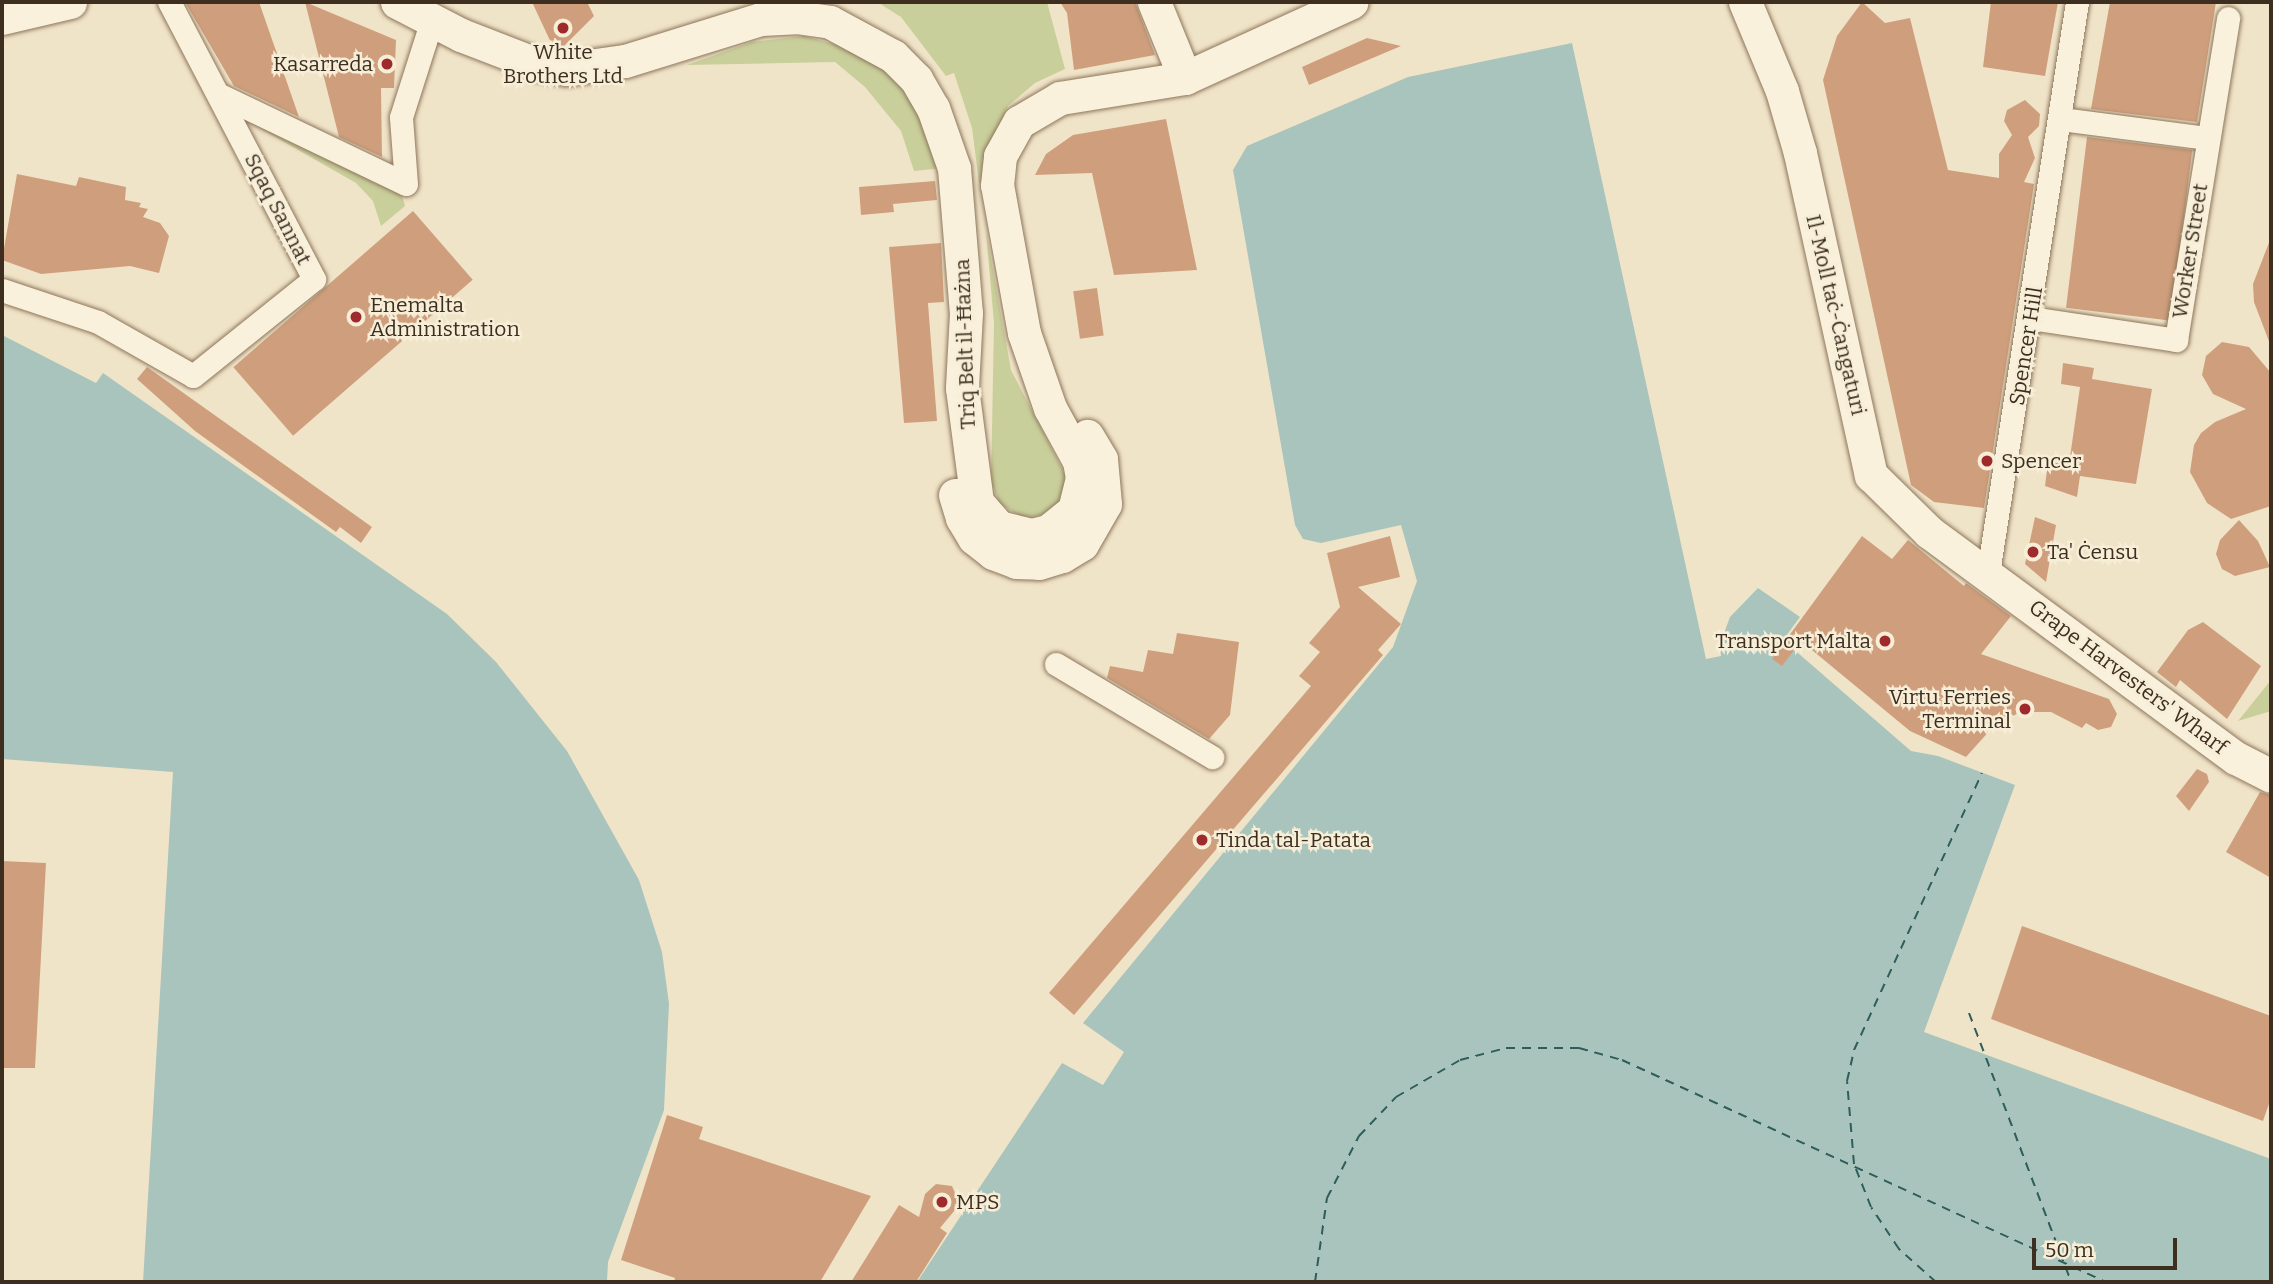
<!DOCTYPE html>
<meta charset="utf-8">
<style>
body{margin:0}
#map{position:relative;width:2273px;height:1284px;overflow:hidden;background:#f0e4c8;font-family:Bitter,serif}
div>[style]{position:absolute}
.green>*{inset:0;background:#c9cf9b}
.water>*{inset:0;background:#a9c4bc}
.ferry>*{height:2px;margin-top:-1px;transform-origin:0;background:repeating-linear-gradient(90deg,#2f5d5a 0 9px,transparent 0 16px)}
.building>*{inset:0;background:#cf9f7d;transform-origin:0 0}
.roads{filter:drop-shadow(0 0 2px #8d765c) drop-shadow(0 0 2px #8d765c)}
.street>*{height:23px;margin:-11.5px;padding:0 11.5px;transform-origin:11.5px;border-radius:11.5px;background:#faf1dc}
.secondary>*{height:33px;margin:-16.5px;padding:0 16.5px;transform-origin:16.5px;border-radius:16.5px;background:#faf1dc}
.dots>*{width:19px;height:19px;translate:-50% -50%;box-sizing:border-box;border:4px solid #f7eed8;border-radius:50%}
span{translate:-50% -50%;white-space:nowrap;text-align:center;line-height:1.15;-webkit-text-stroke:5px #f7eed8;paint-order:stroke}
.poi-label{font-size:21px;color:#3d2e20}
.right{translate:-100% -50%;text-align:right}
.left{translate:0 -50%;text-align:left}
.street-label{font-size:21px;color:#3d2e20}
.frame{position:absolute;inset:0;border:4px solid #3d2e20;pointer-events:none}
.scale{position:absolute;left:2032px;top:1238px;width:145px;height:32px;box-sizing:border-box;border:4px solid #3d2e20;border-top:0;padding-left:9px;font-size:21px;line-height:24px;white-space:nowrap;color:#3d2e20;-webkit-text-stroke:5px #f7eed8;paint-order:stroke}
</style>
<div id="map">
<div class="green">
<i style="clip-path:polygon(877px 2px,1047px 2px,1065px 69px,1035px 83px,1008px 106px,991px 143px,989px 181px,979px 183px,972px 128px,954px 73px,946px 76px,901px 17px)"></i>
<i style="clip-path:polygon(804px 36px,863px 52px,907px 88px,943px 168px,914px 171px,901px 131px,865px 87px,835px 62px,687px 65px,752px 42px)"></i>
<i style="clip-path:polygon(254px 115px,400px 188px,405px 206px,381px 226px,373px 201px,356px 183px,251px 123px)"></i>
<i style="clip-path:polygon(986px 231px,1011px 370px,1067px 478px,1061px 500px,1043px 514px,1032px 517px,1020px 516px,1000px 504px,991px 482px,994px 323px)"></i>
<i style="clip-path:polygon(2271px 680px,2271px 711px,2238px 721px)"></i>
</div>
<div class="water">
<i style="clip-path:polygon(1572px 43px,1706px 659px,1721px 656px,1720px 644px,1730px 617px,1758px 588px,1800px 617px,1783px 640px,1911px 751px,1938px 756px,2015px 785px,1924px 1032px,2271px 1159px,2271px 1282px,917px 1282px,1062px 1063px,1103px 1085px,1124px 1052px,1083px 1023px,1393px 647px,1417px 581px,1401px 525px,1321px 543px,1303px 539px,1295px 525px,1233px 170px,1247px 146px,1408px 77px)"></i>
<i style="clip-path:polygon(2px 335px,96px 383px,103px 373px,447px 614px,496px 662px,567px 751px,639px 880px,662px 952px,669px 1004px,664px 1110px,608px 1262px,607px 1282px,143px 1282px,173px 772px,2px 759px)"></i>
</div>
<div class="ferry">
<i style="left:1969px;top:1013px;width:288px;rotate:69.2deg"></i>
<i style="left:1315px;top:1282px;width:85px;rotate:-81.9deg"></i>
<i style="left:1327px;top:1198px;width:70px;rotate:-62.7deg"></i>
<i style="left:1359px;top:1136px;width:54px;rotate:-46.5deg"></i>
<i style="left:1396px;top:1097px;width:74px;rotate:-30deg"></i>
<i style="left:1460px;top:1060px;width:48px;rotate:-14.6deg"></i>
<i style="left:1506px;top:1048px;width:73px"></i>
<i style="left:1579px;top:1048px;width:45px;rotate:15.6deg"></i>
<i style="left:1622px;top:1060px;width:532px;rotate:24.64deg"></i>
<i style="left:1936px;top:1282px;width:50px;rotate:-138.3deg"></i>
<i style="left:1899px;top:1249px;width:50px;rotate:-123.7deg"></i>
<i style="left:1871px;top:1207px;width:46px;rotate:-111.6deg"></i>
<i style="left:1854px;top:1164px;width:83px;rotate:-94.8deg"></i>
<i style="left:1847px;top:1081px;width:32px;rotate:-77deg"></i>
<i style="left:1854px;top:1050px;width:305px;rotate:-65.2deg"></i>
</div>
<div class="building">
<i style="clip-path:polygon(185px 2px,259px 2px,299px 117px,234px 86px)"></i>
<i style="clip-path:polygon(305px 2px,396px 40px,394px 88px,381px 88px,382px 157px,339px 137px)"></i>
<i style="clip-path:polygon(532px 2px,587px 2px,594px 16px,561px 49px,553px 47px)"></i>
<i style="clip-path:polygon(1060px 2px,1135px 2px,1155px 55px,1074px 70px,1067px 13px)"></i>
<i style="clip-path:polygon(1862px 2px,1885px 23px,1910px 18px,1948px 170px,1999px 178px,1999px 154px,2012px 135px,2004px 121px,2007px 110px,2025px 100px,2040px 114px,2039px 126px,2028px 137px,2035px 158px,2024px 182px,2034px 184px,1984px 508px,1934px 502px,1911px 485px,1823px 80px,1837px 36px)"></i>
<i style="clip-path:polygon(1991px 2px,2058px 2px,2045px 76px,1983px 67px)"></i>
<i style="clip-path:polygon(2110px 2px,2216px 2px,2197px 122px,2091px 109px)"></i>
<i style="clip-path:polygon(1367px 38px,1401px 46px,1309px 85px,1302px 67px)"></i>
<i style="clip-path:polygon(1166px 119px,1197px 270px,1114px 275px,1092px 173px,1035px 175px,1046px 154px,1073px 135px)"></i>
<i style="left:2087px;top:137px;width:106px;height:172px;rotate:7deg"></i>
<i style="clip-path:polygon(17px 174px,76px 186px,79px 177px,126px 187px,125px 200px,141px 203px,139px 207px,148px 209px,143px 217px,160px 223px,169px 236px,159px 273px,130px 266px,41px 274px,2px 260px)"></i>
<i style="clip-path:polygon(935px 181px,937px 200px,893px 204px,894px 212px,861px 215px,859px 187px)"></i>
<i style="left:413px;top:211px;width:91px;height:238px;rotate:49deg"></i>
<i style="clip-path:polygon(2270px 240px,2271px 241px,2270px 344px,2254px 302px,2253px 284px)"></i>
<i style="clip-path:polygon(941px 243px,944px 302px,928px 303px,937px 421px,904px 423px,889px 247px)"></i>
<i style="left:1097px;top:288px;width:48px;height:24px;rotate:82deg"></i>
<i style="clip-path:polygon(2222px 342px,2249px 347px,2271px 373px,2271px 506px,2231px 519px,2207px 503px,2190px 472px,2194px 445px,2201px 433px,2215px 422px,2246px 409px,2213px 394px,2202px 375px,2206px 356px)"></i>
<i style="clip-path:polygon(2063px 363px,2094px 368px,2092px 379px,2152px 389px,2136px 484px,2080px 476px,2077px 497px,2045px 486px,2048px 462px,2069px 464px,2080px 387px,2061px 384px)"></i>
<i style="clip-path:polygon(147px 367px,372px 527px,361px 543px,340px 527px,336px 532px,195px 431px,137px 379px)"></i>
<i style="clip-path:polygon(2035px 517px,2056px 525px,2046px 582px,2025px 564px)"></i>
<i style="clip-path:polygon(2239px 520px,2258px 541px,2270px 567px,2235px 576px,2222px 569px,2216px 554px,2220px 540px)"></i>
<i style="clip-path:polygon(1390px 536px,1400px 577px,1358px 587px,1401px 624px,1378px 650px,1383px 655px,1074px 1015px,1049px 993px,1311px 686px,1299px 676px,1320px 652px,1309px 643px,1340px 607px,1327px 553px)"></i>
<i style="clip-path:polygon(1862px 536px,1892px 559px,1908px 540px,1964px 586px,1966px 583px,2011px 616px,1981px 654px,2109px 699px,2117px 714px,2111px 727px,2098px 730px,2086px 723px,2082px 728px,2051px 712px,2020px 712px,1992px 728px,1966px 757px,1910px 731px,1801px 641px,1782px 666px,1772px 659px)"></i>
<i style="clip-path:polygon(2203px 622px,2261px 666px,2227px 719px,2180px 680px,2176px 687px,2157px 672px,2188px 630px)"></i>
<i style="clip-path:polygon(1177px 633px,1239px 642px,1230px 715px,1209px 739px,1107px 678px,1110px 666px,1143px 672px,1148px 650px,1173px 654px)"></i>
<i style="clip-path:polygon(2197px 769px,2207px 774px,2209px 782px,2189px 811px,2176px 796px)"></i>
<i style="clip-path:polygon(2260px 792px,2271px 795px,2271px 878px,2226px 852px)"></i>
<i style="clip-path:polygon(2px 861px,46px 863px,35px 1068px,2px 1068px)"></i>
<i style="clip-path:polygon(2022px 926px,2271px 1016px,2271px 1098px,2263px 1121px,1991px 1019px)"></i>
<i style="clip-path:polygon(667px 1115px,703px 1127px,699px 1139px,871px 1196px,820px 1282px,674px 1282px,675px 1278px,621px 1260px)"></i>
<i style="clip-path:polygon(936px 1184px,952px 1186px,960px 1204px,940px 1228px,947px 1233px,916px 1282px,851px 1282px,899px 1205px,919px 1217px,925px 1194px)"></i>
</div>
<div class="roads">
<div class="street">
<i style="left:218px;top:94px;width:208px;rotate:25.6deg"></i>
<i style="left:406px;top:184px;width:67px;rotate:-94.3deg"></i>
<i style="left:401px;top:117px;width:102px;rotate:-72.3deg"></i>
<i style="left:2061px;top:119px;width:148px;rotate:7.4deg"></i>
<i style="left:2px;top:290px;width:101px;rotate:18.4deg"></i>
<i style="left:98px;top:322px;width:109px;rotate:29.6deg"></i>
<i style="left:193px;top:376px;width:155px;rotate:-38.7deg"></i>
<i style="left:314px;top:279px;width:313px;rotate:-117.6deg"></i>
<i style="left:2031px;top:318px;width:147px;rotate:8.6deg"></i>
<i style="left:2176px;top:340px;width:326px;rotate:-80.8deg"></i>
<i style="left:1988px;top:573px;width:578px;rotate:-81.14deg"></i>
<i style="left:1056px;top:664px;width:182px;rotate:30.8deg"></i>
</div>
<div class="secondary">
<i style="left:397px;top:2px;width:72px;rotate:27.3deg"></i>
<i style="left:461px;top:35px;width:80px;rotate:21.1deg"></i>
<i style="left:536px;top:64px;width:31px;rotate:9deg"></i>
<i style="left:567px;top:69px;width:59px;rotate:-7.9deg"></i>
<i style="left:625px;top:61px;width:142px;rotate:-17.2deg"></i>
<i style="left:761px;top:19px;width:35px;rotate:-3deg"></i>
<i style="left:796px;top:17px;width:34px;rotate:8deg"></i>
<i style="left:830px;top:22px;width:72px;rotate:28.4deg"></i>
<i style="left:893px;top:56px;width:33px;rotate:45deg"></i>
<i style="left:916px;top:79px;width:34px;rotate:60deg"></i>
<i style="left:933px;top:108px;width:64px;rotate:70.7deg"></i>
<i style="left:954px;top:168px;width:145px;rotate:85.3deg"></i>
<i style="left:966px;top:313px;width:75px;rotate:93.1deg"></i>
<i style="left:962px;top:388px;width:115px;rotate:82.5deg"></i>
<i style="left:977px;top:502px;width:33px;rotate:49deg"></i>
<i style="left:999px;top:527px;width:33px;rotate:14deg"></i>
<i style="left:1031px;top:535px;width:17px;rotate:-13deg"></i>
<i style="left:1048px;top:531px;width:33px;rotate:-39deg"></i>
<i style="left:1074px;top:510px;width:33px;rotate:-76deg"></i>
<i style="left:1082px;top:478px;width:17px;rotate:-100deg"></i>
<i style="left:1079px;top:461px;width:60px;rotate:-118.7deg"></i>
<i style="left:1050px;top:408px;width:79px;rotate:-109.1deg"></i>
<i style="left:1024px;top:333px;width:150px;rotate:-100.3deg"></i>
<i style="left:997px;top:185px;width:29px;rotate:-84deg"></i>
<i style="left:1000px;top:156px;width:39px;rotate:-61deg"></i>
<i style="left:1019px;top:122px;width:48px;rotate:-30.3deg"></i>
<i style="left:1060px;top:98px;width:127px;rotate:-9.1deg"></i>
<i style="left:1185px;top:78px;width:183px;rotate:-24.5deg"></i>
<i style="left:1154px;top:2px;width:82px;rotate:67.8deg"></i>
<i style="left:1745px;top:2px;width:96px;rotate:67.4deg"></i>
<i style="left:1782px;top:91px;width:65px;rotate:73.8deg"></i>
<i style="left:1800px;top:153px;width:330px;rotate:77.6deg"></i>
<i style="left:1871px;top:475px;width:81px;rotate:44.5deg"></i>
<i style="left:1929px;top:532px;width:381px;rotate:36.4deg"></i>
<i style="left:2236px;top:758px;width:39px;rotate:27deg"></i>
<i style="left:2px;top:18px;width:70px;rotate:-13.2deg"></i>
<i style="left:955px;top:495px;width:24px;rotate:73deg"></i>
<i style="left:962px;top:518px;width:23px;rotate:59deg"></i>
<i style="left:974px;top:538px;width:24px;rotate:38deg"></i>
<i style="left:993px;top:553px;width:25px;rotate:21deg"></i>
<i style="left:1016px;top:562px;width:23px;rotate:2deg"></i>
<i style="left:1039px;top:563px;width:24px;rotate:-17deg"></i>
<i style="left:1062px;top:556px;width:23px;rotate:-31deg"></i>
<i style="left:1082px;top:544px;width:46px;rotate:-60.1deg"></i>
<i style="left:1105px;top:504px;width:45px;rotate:-95.1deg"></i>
<i style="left:1101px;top:459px;width:27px;rotate:-121deg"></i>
</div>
</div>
<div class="dots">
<i style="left:563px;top:28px;background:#9e2a2b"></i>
<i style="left:387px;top:64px;background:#9e2a2b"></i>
<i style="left:356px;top:317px;background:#9e2a2b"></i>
<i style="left:1987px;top:461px;background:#9e2a2b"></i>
<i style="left:2033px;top:552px;background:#9e2a2b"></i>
<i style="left:1885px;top:641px;background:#9e2a2b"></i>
<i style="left:2025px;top:709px;background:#9e2a2b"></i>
<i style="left:1202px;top:840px;background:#9e2a2b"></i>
<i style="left:942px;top:1202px;background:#9e2a2b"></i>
</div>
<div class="poi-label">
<span style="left:563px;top:64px">White<br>Brothers Ltd</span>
<span class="right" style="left:373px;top:64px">Kasarreda</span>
<span class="left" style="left:370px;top:317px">Enemalta<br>Administration</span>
<span class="left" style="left:2001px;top:461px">Spencer</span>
<span class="left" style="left:2047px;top:552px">Ta' Ċensu</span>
<span class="right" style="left:1871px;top:641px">Transport Malta</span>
<span class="right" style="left:2011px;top:709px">Virtu Ferries<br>Terminal</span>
<span class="left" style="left:1216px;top:840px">Tinda tal-Patata</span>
<span class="left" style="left:956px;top:1202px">MPS</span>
</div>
<div class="street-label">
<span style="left:278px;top:209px;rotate:63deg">Sqaq Sannat</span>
<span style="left:2190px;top:251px;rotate:-81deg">Worker Street</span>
<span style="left:1836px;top:315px;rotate:77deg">Il-Moll taċ-Ċangaturi</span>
<span style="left:965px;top:344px;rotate:-92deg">Triq Belt il-Ħażna</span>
<span style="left:2026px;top:346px;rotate:-81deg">Spencer Hill</span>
<span style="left:2128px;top:677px;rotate:37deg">Grape Harvesters' Wharf</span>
</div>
<div class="frame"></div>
<div class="scale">50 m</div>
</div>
